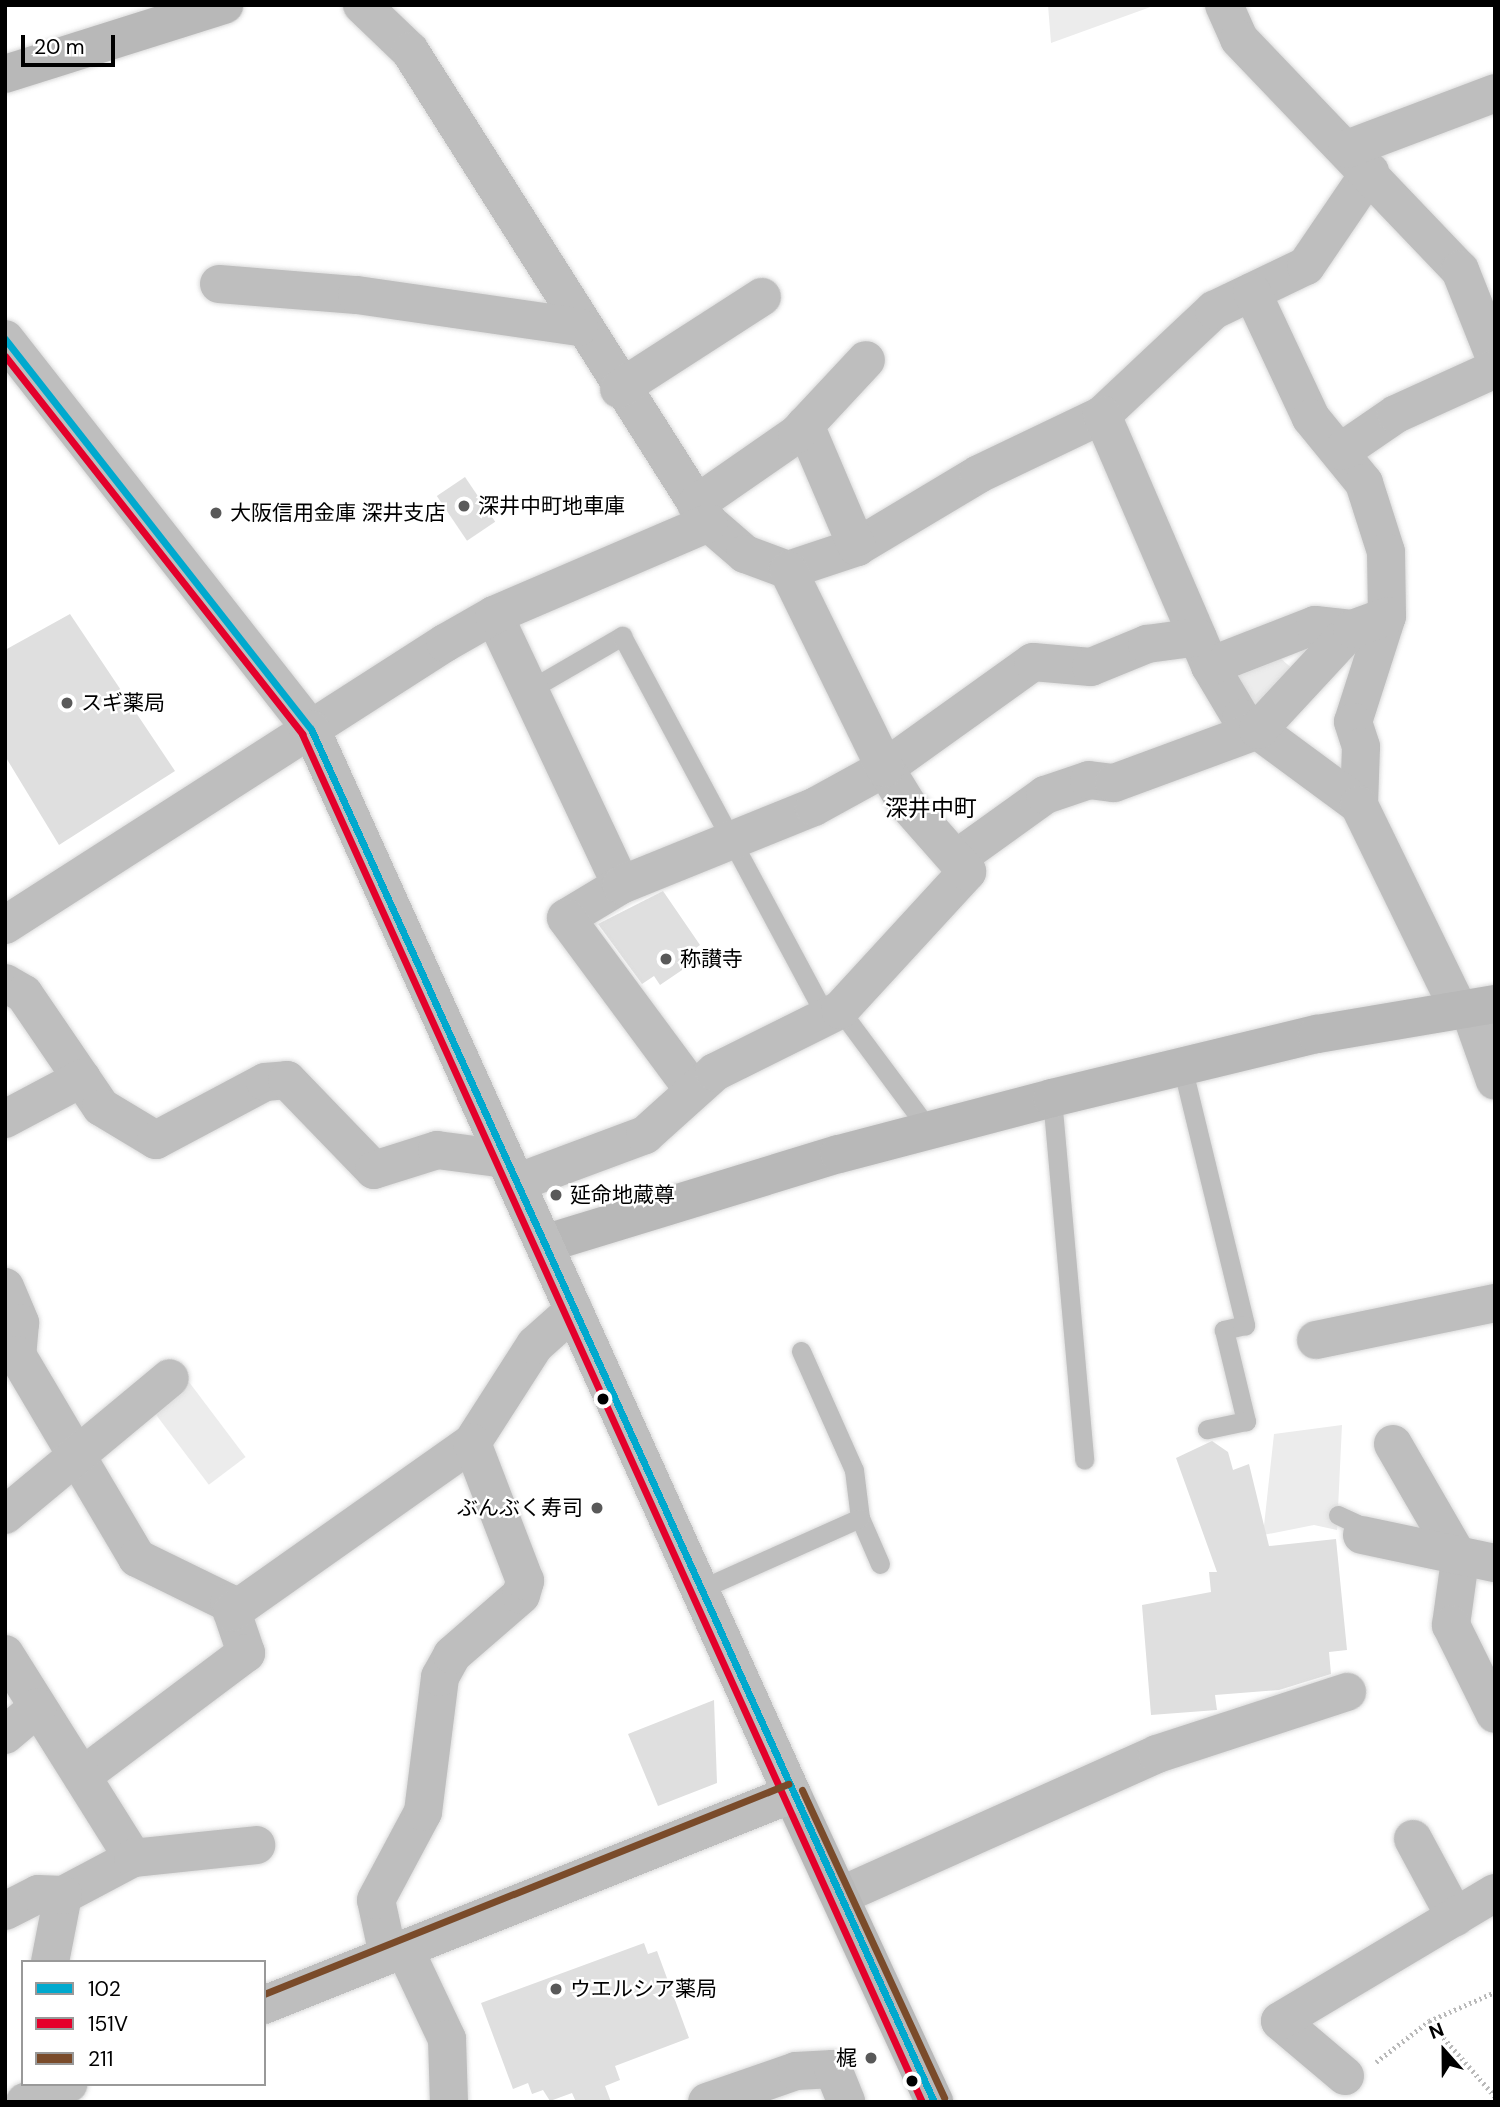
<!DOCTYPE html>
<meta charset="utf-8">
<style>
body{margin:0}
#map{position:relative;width:1500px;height:2107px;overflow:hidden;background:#fff;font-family:"DM Sans","Noto Sans JP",sans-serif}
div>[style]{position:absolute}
.green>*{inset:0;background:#ececec;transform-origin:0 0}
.building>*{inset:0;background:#dfdfdf;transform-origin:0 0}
.path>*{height:4.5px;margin-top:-2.25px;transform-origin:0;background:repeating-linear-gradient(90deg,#b9b9b9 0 2px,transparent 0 5.5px)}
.roads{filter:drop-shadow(0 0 2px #dbdbdb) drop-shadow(0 0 2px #dbdbdb)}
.lane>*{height:19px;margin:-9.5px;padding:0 9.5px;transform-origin:9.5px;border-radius:9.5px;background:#bebebe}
.street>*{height:38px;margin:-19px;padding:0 19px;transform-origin:19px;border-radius:19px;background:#bebebe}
.secondary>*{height:38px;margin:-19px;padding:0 19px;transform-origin:19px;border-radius:19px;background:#b8b8b8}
.primary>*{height:38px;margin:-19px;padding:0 19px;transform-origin:19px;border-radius:19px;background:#bebebe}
.bus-1>*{height:7px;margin:-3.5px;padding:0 3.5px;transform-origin:3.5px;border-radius:3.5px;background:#00a9ce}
.bus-2>*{height:7px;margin:-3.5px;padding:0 3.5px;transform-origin:3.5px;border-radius:3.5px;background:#e4002b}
.bus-3>*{height:7px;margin:-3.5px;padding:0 3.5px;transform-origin:3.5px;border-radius:3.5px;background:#7a4b2a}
.dots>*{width:19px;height:19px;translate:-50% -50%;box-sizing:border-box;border:4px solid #fff;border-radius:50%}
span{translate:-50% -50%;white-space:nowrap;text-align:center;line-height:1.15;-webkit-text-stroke:5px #fff;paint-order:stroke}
.poi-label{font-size:21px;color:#000}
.left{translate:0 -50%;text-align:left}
.right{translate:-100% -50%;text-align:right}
.neighbourhood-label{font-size:23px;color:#000}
.frame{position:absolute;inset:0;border:7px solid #000;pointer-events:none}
.legend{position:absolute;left:21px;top:1960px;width:245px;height:126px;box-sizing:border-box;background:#fff;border:2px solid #999;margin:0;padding:9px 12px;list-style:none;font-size:21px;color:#000}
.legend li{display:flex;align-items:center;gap:14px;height:35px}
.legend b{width:35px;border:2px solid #999}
.north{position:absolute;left:1409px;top:2016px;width:70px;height:70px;-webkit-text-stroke:5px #fff;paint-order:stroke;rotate:339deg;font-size:19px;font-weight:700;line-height:28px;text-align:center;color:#000}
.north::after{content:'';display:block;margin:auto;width:24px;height:32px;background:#000;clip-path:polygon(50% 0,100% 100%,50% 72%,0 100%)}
.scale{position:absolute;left:21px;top:35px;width:94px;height:32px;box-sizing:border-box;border:4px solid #000;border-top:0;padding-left:9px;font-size:21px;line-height:24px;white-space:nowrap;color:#000;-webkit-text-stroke:5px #fff;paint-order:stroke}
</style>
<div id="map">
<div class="green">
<i style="clip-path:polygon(1048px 5px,1156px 5px,1051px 43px)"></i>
<i style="clip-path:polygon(1277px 655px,1297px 673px,1255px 711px,1224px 674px)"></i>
<i style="left:189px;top:1382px;width:94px;height:46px;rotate:53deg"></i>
<i style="clip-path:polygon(1342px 1425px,1337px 1530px,1314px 1525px,1263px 1535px,1274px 1434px)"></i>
</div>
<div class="building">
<i style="left:465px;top:477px;width:54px;height:34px;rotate:56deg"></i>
<i style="clip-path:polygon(70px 614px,175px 771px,59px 845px,5px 756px,5px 650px)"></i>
<i style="clip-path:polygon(663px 891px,700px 945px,683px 957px,688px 966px,660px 985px,654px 976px,642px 984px,598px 924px)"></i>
<i style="clip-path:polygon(1212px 1441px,1228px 1452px,1233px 1470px,1249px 1464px,1269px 1546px,1336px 1539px,1347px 1650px,1329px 1652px,1331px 1674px,1279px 1690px,1215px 1695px,1217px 1710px,1151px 1715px,1142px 1605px,1211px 1592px,1209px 1572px,1217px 1572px,1176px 1458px)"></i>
<i style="clip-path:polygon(714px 1700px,717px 1783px,658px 1806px,628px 1734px)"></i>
<i style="clip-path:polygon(644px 1943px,648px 1954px,657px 1951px,689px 2038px,615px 2066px,620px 2080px,605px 2086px,611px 2102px,576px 2102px,572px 2093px,550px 2101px,543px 2090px,532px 2094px,528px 2083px,513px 2089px,481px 2003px)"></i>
</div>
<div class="path">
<i style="left:1429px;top:2021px;width:100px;rotate:48.7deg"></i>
<i style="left:1376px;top:2062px;width:67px;rotate:-37.7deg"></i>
<i style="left:1429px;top:2021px;width:72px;rotate:-23.7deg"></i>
</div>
<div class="roads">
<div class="lane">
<i style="left:529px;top:690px;width:108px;rotate:-30.1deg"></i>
<i style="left:622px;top:636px;width:431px;rotate:61.8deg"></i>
<i style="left:840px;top:1010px;width:149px;rotate:53.4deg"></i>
<i style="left:1182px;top:1066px;width:267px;rotate:76.3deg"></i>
<i style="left:1245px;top:1325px;width:22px;rotate:167deg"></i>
<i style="left:1224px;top:1330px;width:94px;rotate:76.4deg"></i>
<i style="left:1246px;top:1421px;width:40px;rotate:168deg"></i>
<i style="left:1052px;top:1098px;width:363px;rotate:84.9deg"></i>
<i style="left:801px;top:1351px;width:130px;rotate:66deg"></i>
<i style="left:854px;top:1470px;width:48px;rotate:82.9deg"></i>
<i style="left:860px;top:1518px;width:50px;rotate:66.5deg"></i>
<i style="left:1338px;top:1515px;width:21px;rotate:25deg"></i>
<i style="left:1357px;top:1524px;width:12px;rotate:66deg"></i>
<i style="left:701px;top:1589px;width:174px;rotate:-24.1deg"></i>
</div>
<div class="street">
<i style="left:362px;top:5px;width:66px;rotate:43.8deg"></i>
<i style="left:410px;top:51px;width:559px;rotate:57.65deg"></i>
<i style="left:709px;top:523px;width:48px;rotate:40.7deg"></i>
<i style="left:745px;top:554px;width:46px;rotate:20.4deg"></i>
<i style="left:788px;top:570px;width:73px;rotate:-18.4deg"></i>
<i style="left:857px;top:547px;width:142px;rotate:-30.9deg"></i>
<i style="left:979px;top:474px;width:136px;rotate:-25.6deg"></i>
<i style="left:1102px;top:415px;width:154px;rotate:-43.2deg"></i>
<i style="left:1214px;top:310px;width:102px;rotate:-25.6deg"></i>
<i style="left:1306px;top:266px;width:114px;rotate:-55.8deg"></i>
<i style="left:1224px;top:5px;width:37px;rotate:66deg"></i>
<i style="left:1239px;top:39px;width:320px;rotate:46.3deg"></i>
<i style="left:1460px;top:270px;width:95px;rotate:68.3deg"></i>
<i style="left:1347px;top:149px;width:158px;rotate:-20.7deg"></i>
<i style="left:219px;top:284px;width:138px;rotate:4.6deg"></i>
<i style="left:357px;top:295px;width:224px;rotate:8.2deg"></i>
<i style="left:1252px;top:292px;width:139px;rotate:64.9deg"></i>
<i style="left:1311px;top:418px;width:84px;rotate:50.8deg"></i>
<i style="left:1364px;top:483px;width:72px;rotate:72.3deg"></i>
<i style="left:1386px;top:552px;width:64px;rotate:89.1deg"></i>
<i style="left:1387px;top:616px;width:111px;rotate:107.8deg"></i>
<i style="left:1353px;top:722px;width:26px;rotate:72deg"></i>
<i style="left:1361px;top:747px;width:58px;rotate:92deg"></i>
<i style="left:619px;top:389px;width:170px;rotate:-32.8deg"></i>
<i style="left:1102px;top:415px;width:273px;rotate:66.7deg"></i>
<i style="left:1210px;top:666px;width:61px;rotate:59.2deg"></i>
<i style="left:1241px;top:718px;width:147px;rotate:36.4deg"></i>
<i style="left:1359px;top:805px;width:226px;rotate:64deg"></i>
<i style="left:805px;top:425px;width:133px;rotate:66.9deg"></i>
<i style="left:1342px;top:451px;width:65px;rotate:-34.4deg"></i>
<i style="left:1396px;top:414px;width:109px;rotate:-24.4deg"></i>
<i style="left:696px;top:504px;width:123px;rotate:-34.7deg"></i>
<i style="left:797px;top:434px;width:101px;rotate:-47deg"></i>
<i style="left:494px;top:615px;width:298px;rotate:64.8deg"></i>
<i style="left:621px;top:885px;width:64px;rotate:149deg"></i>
<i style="left:566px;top:918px;width:212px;rotate:53.5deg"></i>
<i style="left:1210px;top:666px;width:113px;rotate:-21.3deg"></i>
<i style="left:1315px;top:625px;width:37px;rotate:6deg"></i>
<i style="left:956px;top:859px;width:110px;rotate:-35.7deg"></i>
<i style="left:1045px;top:795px;width:46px;rotate:-18.8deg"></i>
<i style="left:1089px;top:780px;width:25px;rotate:7deg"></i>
<i style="left:1114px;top:783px;width:153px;rotate:-20.2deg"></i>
<i style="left:1258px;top:730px;width:138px;rotate:-47.1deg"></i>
<i style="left:1352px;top:629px;width:37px;rotate:-20deg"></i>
<i style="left:621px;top:885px;width:208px;rotate:-22deg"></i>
<i style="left:814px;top:807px;width:81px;rotate:-28.8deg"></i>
<i style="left:885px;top:768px;width:182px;rotate:-35.6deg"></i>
<i style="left:1033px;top:662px;width:58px;rotate:4.9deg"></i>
<i style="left:1091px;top:667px;width:61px;rotate:-22.3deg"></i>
<i style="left:1147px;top:644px;width:51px;rotate:-7.8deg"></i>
<i style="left:5px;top:925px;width:523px;rotate:-32.66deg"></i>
<i style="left:445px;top:643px;width:56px;rotate:-29.7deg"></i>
<i style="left:494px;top:615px;width:234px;rotate:-23.2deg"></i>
<i style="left:5px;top:983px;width:22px;rotate:30deg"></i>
<i style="left:24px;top:994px;width:137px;rotate:55.7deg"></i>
<i style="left:101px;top:1107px;width:64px;rotate:31deg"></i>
<i style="left:156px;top:1140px;width:123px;rotate:-28deg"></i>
<i style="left:265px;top:1082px;width:22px;rotate:-5deg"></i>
<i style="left:287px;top:1080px;width:125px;rotate:46deg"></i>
<i style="left:374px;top:1170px;width:66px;rotate:-17.6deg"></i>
<i style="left:437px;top:1150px;width:69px;rotate:7.5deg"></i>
<i style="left:1469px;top:1008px;width:77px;rotate:70.4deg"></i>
<i style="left:5px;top:1119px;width:87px;rotate:-28deg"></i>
<i style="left:516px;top:1183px;width:138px;rotate:-20.4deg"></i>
<i style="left:645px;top:1135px;width:94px;rotate:-42deg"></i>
<i style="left:715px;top:1072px;width:140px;rotate:-26.4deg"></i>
<i style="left:840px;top:1010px;width:188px;rotate:-47.4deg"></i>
<i style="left:967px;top:872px;width:91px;rotate:-131.4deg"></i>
<i style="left:907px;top:804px;width:42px;rotate:-121.4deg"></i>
<i style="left:885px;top:768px;width:220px;rotate:-116.1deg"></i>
<i style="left:5px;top:1287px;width:39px;rotate:67deg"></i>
<i style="left:20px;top:1323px;width:32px;rotate:95deg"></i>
<i style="left:17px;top:1355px;width:236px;rotate:59.4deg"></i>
<i style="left:137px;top:1558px;width:102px;rotate:26.1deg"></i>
<i style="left:229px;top:1603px;width:53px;rotate:71.2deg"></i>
<i style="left:246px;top:1653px;width:205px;rotate:143.1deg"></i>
<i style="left:1316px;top:1340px;width:183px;rotate:-11.7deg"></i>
<i style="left:1393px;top:1444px;width:134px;rotate:60deg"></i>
<i style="left:1460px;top:1560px;width:66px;rotate:97.9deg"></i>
<i style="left:1451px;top:1625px;width:99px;rotate:63.7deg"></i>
<i style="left:5px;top:1515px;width:214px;rotate:-39.7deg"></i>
<i style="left:1362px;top:1535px;width:136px;rotate:11.9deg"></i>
<i style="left:232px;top:1612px;width:294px;rotate:-35.2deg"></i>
<i style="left:472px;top:1443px;width:117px;rotate:-57.3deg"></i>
<i style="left:535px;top:1345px;width:52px;rotate:-41.9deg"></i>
<i style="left:5px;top:1654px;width:241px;rotate:57.9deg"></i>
<i style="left:133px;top:1858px;width:79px;rotate:152.1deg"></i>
<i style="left:63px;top:1895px;width:68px;rotate:101deg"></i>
<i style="left:5px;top:1735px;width:43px;rotate:-40.3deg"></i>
<i style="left:1413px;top:1839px;width:89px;rotate:61.7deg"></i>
<i style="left:133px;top:1858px;width:124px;rotate:-6deg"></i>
<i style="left:842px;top:1895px;width:345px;rotate:-24.1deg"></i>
<i style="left:1157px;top:1754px;width:200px;rotate:-18.1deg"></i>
<i style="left:5px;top:1911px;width:37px;rotate:-27deg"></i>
<i style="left:38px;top:1894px;width:25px;rotate:2deg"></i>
<i style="left:404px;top:1948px;width:101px;rotate:64.7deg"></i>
<i style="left:447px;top:2039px;width:63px;rotate:88.2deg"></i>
<i style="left:388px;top:1955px;width:56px;rotate:-102.3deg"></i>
<i style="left:376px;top:1900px;width:100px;rotate:-61.9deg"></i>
<i style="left:423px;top:1812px;width:136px;rotate:-82.8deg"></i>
<i style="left:440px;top:1677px;width:25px;rotate:-61deg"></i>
<i style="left:452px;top:1655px;width:91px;rotate:-41deg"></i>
<i style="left:521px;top:1595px;width:15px;rotate:-74deg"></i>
<i style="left:525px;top:1581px;width:148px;rotate:-111deg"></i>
<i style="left:1345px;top:2076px;width:85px;rotate:-139.8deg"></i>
<i style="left:1280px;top:2021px;width:250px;rotate:-30.8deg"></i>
<i style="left:707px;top:2102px;width:94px;rotate:-19.2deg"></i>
<i style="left:796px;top:2071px;width:37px;rotate:-3deg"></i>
<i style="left:833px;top:2069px;width:35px;rotate:68deg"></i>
</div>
<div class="secondary">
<i style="left:5px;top:74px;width:230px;rotate:-17.5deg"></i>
<i style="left:544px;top:1244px;width:308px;rotate:-17deg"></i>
<i style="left:839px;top:1154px;width:220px;rotate:-14.7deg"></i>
<i style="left:1052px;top:1098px;width:273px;rotate:-13.6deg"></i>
<i style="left:1317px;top:1034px;width:181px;rotate:-9.6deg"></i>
<i style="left:792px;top:1794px;width:339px;rotate:65.2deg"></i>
</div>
<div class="primary">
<i style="left:5px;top:339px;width:496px;rotate:51.9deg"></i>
<i style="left:311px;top:729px;width:1169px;rotate:65.69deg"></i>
<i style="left:792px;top:1794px;width:569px;rotate:158.22deg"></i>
<i style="left:25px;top:2102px;width:47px;rotate:-22.7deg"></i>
</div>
</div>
<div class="bus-1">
<i style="left:5px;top:339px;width:496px;rotate:51.9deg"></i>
<i style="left:311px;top:729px;width:1508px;rotate:65.59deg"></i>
</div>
<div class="bus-2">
<i style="left:5px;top:356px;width:481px;rotate:51.8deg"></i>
<i style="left:302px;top:734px;width:1502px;rotate:65.62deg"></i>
</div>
<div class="bus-3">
<i style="left:802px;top:1790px;width:339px;rotate:65.2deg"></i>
<i style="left:264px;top:1994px;width:565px;rotate:-21.84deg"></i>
</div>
<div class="dots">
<i style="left:464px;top:506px;background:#595959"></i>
<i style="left:216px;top:513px;background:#595959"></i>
<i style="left:67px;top:703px;background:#595959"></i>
<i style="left:666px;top:959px;background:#595959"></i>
<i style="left:556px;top:1195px;background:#595959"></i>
<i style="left:603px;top:1399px;background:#000"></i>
<i style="left:597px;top:1508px;background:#595959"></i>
<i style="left:556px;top:1989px;background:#595959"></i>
<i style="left:871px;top:2058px;background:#595959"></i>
<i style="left:912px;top:2081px;background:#000"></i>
</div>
<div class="poi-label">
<span class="left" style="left:478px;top:506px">深井中町地車庫</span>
<span class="left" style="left:230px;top:513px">大阪信用金庫 深井支店</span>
<span class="left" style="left:81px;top:703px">スギ薬局</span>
<span class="left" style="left:680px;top:959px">称讃寺</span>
<span class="left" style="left:570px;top:1195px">延命地蔵尊</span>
<span class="right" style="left:583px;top:1508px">ぶんぶく寿司</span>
<span class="left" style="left:570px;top:1989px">ウエルシア薬局</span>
<span class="right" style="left:857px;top:2058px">梶</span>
</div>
<div class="neighbourhood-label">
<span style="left:931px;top:808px">深井中町</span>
</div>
<div class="frame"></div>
<ul class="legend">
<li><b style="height:9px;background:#00a9ce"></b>102</li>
<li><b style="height:9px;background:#e4002b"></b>151V</li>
<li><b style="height:9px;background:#7a4b2a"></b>211</li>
</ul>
<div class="north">N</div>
<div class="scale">20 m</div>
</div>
